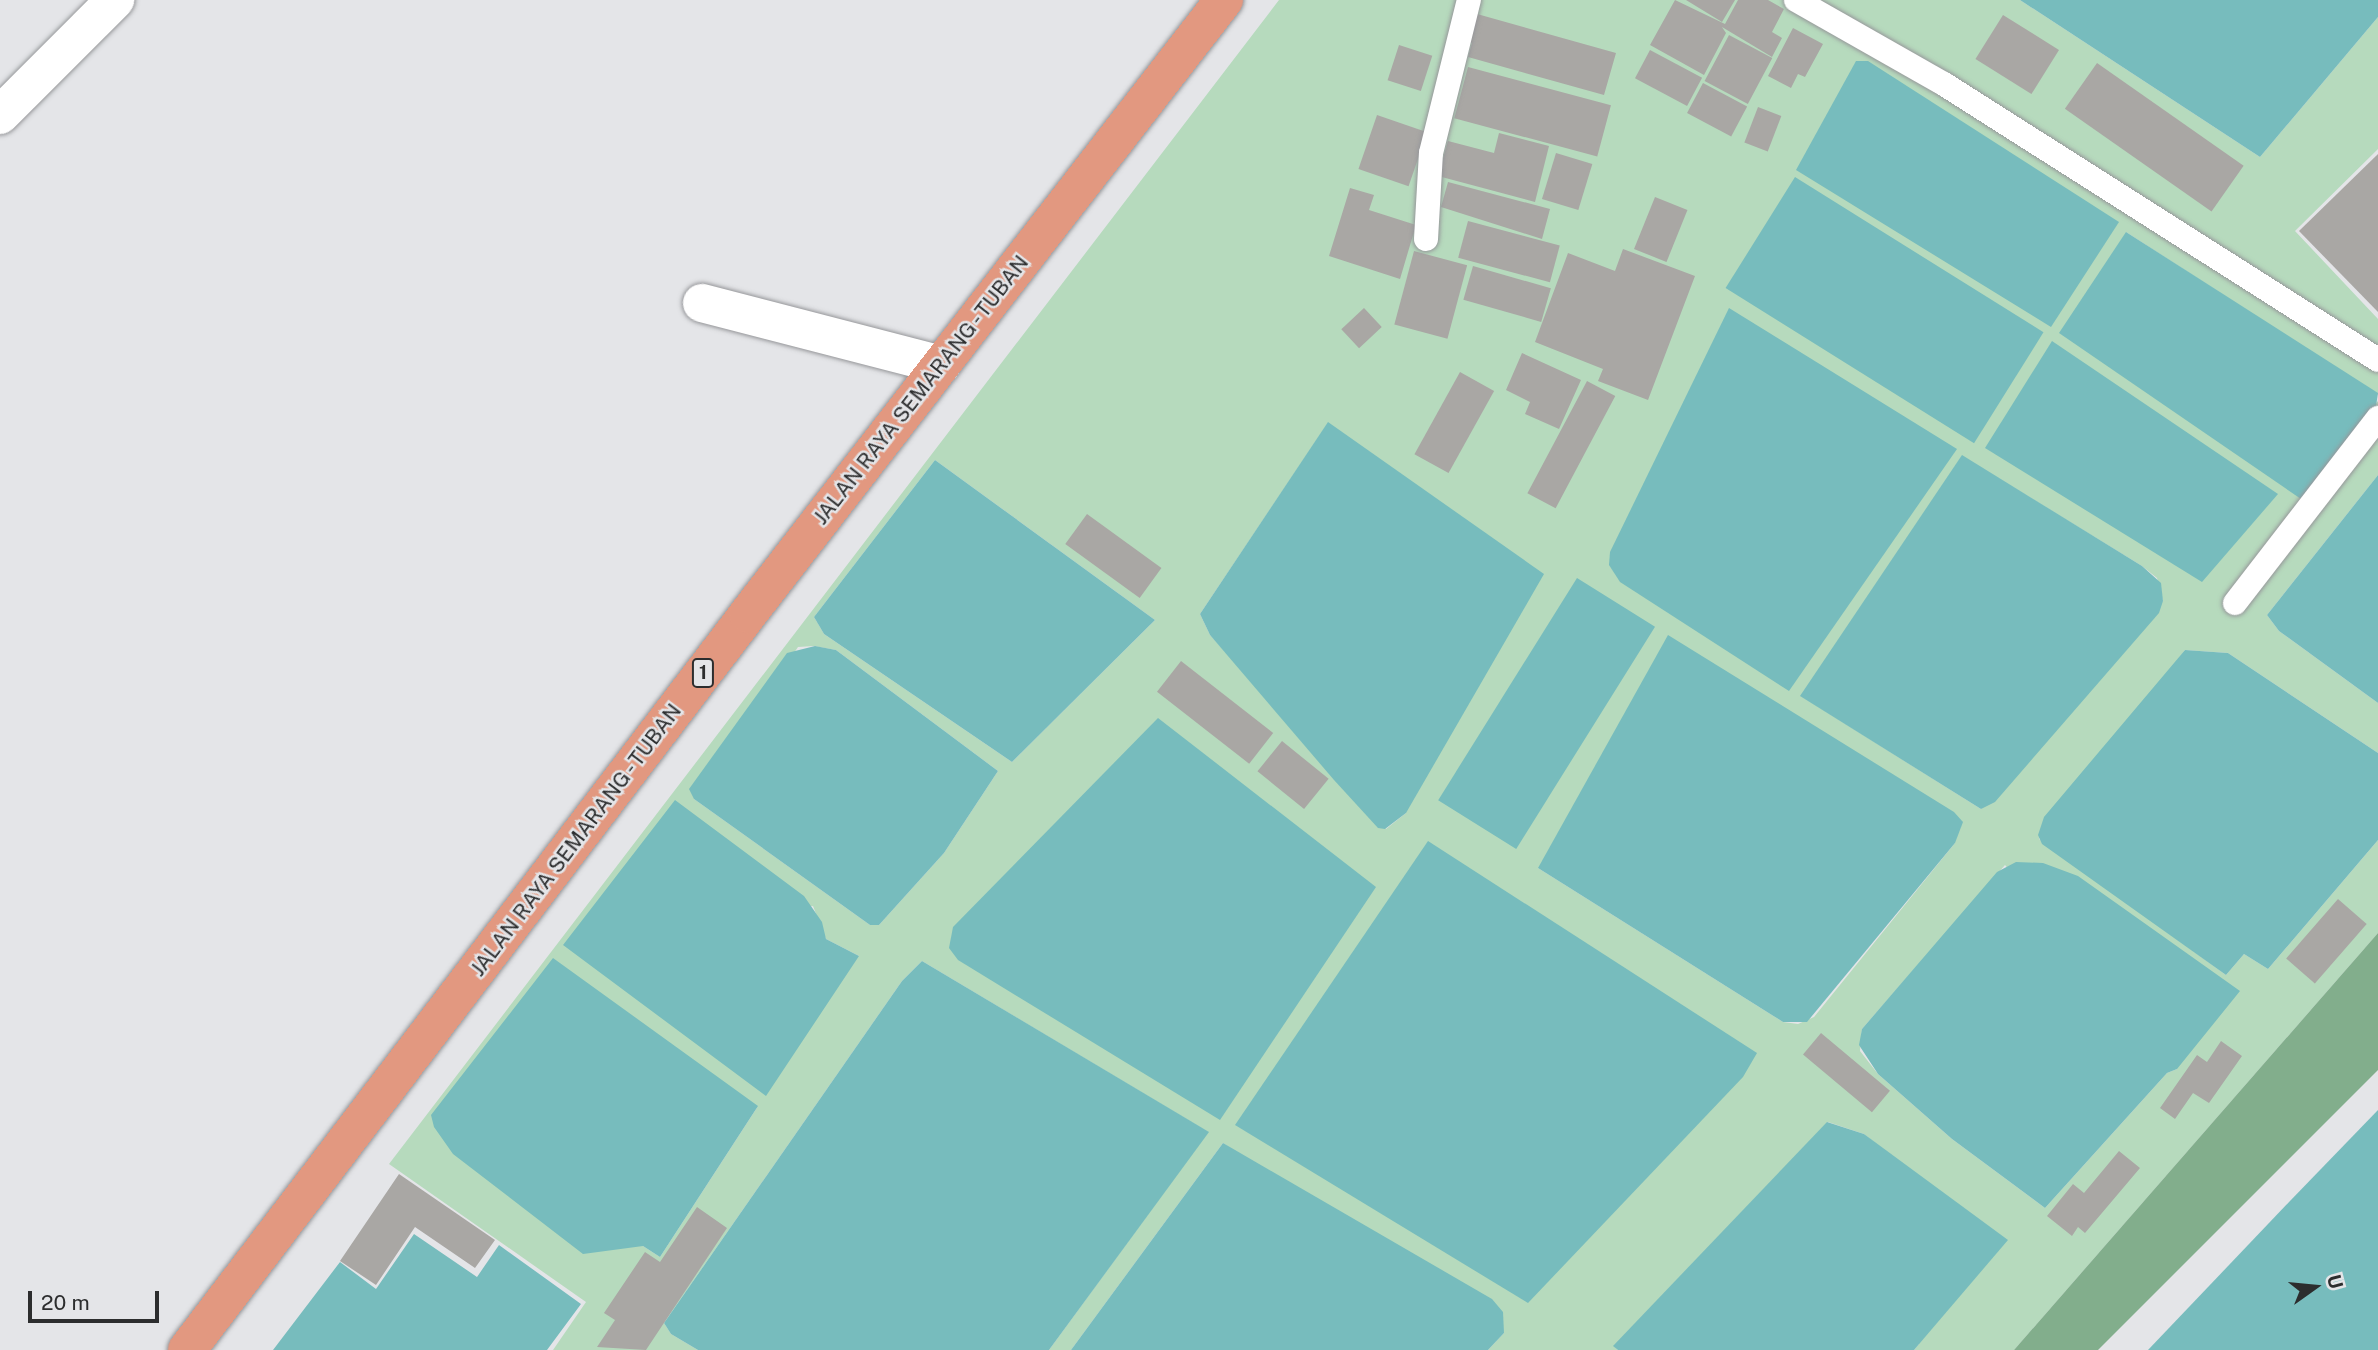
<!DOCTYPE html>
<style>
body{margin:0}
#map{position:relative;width:2378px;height:1350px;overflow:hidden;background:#e4e5e8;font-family:"Public Sans",sans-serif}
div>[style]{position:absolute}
.green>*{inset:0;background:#b6dabd}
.forest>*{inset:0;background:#82ae8c}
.water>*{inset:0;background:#77bcbd;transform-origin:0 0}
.building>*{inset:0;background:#a9a7a4;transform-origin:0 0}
.roads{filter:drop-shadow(0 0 2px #96979a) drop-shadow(0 0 2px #96979a)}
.service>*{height:24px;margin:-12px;padding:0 12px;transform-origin:12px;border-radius:12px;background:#fff}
.minor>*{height:38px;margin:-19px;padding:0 19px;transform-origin:19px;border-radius:19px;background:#fff}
.trunk>*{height:38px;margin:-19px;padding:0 19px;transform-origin:19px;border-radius:19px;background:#e29880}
span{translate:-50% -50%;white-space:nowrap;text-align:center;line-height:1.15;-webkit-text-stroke:5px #e4e5e8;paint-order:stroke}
.shield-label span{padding:2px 5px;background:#e4e5e8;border:2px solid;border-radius:5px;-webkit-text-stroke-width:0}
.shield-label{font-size:19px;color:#2c2d2e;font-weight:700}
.street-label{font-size:21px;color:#2c2d2e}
.north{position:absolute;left:2280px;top:1252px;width:70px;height:70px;-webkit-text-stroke:5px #e4e5e8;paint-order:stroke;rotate:75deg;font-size:19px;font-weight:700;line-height:28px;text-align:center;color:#2c2d2e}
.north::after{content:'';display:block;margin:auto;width:24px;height:32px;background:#2c2d2e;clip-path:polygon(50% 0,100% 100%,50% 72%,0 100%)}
.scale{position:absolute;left:28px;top:1291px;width:131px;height:32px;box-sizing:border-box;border:4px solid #2c2d2e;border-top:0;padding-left:9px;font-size:21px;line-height:24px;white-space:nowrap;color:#2c2d2e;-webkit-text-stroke:5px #e4e5e8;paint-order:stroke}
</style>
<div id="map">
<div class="green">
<i style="clip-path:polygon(evenodd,1279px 0,2020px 0,2260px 157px,2378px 17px,2378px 149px,2295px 231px,2378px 319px,2378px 395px,2126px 232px,2301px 499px,2378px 401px,2378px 475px,2267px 615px,2279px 631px,2378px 703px,2378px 753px,2228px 653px,2185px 650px,2039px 839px,2226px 975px,2244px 954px,2268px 969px,2378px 840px,2378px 933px,2014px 1350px,1914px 1350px,1919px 1344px,1912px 1173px,1864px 1134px,1828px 1122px,1614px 1346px,1618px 1350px,1488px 1350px,1504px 1333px,1223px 1143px,1071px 1350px,1049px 1350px,1208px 1132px,922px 961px,902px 981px,664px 1323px,671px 1334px,698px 1350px,553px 1350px,586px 1302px,389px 1164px,1279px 0,1328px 423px,1406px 813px,1386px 829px,1210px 635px,1200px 614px,1328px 423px,1279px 0,1962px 456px,2142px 566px,2157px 578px,2163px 601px,1981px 809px,1801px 696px,1962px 456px,1279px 0,935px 460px,1155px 620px,1012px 762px,824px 634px,814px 617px,935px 460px,1279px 0,814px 646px,836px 650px,998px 771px,944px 853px,879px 925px,870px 925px,694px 799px,798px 647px,814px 646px,1279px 0,1955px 843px,1814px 1017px,1798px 1024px,1783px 1022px,1538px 868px,1955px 843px,1279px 0,2005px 865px,2177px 1069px,2167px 1073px,2045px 1208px,1952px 1139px,1878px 1074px,1860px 1051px,1862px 1029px,2005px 865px,1279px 0,813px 906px,826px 939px,859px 956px,563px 945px,813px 906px,1279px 0,758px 1106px,660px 1257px,643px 1246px,758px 1106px)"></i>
</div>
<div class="forest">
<i style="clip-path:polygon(2378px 933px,2378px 1070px,2098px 1350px,2014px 1350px)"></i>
</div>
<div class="water">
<i style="clip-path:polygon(2020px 0,2378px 0,2378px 17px,2260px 157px)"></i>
<i style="clip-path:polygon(1856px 61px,1868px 61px,2119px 222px,2051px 327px,1796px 170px)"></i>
<i style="left:1795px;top:177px;width:293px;height:131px;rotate:32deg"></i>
<i style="clip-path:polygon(2126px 232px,2378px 393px,2376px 406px,2301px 499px,2059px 333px)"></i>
<i style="clip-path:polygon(1729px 308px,1957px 449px,1789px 691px,1620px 582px,1609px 565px,1610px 552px)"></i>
<i style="clip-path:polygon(2052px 341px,2278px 494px,2202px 582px,1985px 448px)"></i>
<i style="clip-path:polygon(1328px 422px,1544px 574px,1406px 813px,1385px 829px,1378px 828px,1334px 780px,1210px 635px,1200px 614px)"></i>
<i style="clip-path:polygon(1962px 455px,2142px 566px,2161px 583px,2163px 601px,2159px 613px,1995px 802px,1981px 809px,1800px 696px)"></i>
<i style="clip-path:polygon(935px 460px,1155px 620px,1012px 762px,824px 634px,814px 617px)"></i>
<i style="clip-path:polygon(2378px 475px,2378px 703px,2279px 631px,2267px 615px)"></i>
<i style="left:1577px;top:578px;width:92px;height:262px;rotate:32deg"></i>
<i style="clip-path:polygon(1668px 635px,1954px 812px,1963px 822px,1955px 843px,1807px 1022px,1783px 1022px,1538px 868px)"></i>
<i style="clip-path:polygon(815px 646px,836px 650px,998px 771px,944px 853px,879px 925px,870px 925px,694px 799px,689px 789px,787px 653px)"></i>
<i style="clip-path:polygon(2185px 650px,2228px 653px,2378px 753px,2378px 840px,2268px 969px,2244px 954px,2226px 975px,2042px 844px,2038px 835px,2044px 817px)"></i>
<i style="clip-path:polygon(1158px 718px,1376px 887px,1220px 1120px,958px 960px,949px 948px,953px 927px)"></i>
<i style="clip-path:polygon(675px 800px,804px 896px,822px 922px,826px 939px,859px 956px,766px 1096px,563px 945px)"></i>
<i style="clip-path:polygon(1428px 841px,1757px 1053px,1743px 1077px,1528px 1303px,1235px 1125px)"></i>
<i style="clip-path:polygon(2016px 862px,2043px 863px,2078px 876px,2240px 991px,2177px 1069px,2167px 1073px,2045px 1208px,1952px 1139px,1878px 1074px,1859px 1045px,1862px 1029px,1997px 872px)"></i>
<i style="clip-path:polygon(553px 958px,758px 1106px,660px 1257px,643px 1246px,583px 1254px,453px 1154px,434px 1127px,431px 1115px)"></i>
<i style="clip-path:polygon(922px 961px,1209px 1132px,1049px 1350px,698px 1350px,671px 1334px,664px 1323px,902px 981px)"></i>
<i style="clip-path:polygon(2378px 1110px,2378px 1350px,2148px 1350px,2290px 1201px)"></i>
<i style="clip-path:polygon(1827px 1122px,1864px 1134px,2008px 1240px,1914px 1350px,1618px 1350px,1613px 1346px)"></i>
<i style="clip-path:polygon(1223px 1143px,1492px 1299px,1503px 1312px,1504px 1333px,1488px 1350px,1071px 1350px)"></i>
<i style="clip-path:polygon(414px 1234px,477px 1277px,499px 1245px,581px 1304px,547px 1350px,273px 1350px,340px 1262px,376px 1289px)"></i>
</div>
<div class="building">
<i style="clip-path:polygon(1675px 0,1725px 24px,1738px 0,1768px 0,1784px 9px,1772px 32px,1782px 38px,1772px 57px,1722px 27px,1726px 33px,1704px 75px,1650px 45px)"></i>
<i style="clip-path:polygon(1686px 0,1735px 0,1722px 22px)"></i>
<i style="clip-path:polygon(1470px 12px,1616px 53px,1604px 95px,1468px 57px,1472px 43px,1462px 41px)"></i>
<i style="left:2003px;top:15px;width:66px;height:52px;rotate:32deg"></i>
<i style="clip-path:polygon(1793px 28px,1823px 44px,1805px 77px,1798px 74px,1791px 88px,1768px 76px)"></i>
<i style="left:1729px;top:35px;width:49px;height:52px;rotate:28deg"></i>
<i style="left:1399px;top:45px;width:35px;height:37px;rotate:18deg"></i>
<i style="left:1650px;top:50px;width:59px;height:32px;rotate:28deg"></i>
<i style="left:2097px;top:63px;width:179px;height:56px;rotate:35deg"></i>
<i style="left:1468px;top:67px;width:148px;height:53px;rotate:15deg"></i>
<i style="left:1703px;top:83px;width:50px;height:34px;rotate:28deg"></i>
<i style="left:1758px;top:107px;width:25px;height:38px;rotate:21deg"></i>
<i style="left:1377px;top:115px;width:53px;height:57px;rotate:19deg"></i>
<i style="clip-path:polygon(1499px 133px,1549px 146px,1535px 202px,1438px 176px,1448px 141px,1494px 153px)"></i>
<i style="left:1556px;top:153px;width:38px;height:48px;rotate:17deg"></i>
<i style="clip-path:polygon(2378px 154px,2378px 312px,2299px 231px)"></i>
<i style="clip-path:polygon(1448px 182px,1550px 209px,1542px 239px,1441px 207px)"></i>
<i style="clip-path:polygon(1350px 188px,1374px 195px,1369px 210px,1416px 225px,1400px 279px,1329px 256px)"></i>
<i style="left:1655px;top:197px;width:35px;height:56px;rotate:22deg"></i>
<i style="left:1468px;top:221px;width:95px;height:38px;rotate:15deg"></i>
<i style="clip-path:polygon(1623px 249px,1695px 276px,1648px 400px,1598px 381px,1603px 369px,1535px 342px,1568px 253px,1615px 271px)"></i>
<i style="left:1414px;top:251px;width:55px;height:76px;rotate:15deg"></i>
<i style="left:1473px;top:266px;width:81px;height:35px;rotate:16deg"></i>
<i style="left:1364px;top:308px;width:26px;height:31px;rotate:47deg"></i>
<i style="clip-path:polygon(1522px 353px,1581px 380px,1559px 429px,1525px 414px,1530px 402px,1506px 390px)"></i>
<i style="left:1460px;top:372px;width:39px;height:94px;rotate:29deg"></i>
<i style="left:1587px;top:381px;width:32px;height:127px;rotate:28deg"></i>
<i style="left:1087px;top:514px;width:92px;height:37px;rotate:36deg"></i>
<i style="left:1181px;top:661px;width:117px;height:39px;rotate:38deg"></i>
<i style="left:1282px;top:741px;width:60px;height:39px;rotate:39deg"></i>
<i style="left:2338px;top:899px;width:38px;height:79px;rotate:41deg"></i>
<i style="left:1821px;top:1033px;width:90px;height:28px;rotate:40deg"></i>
<i style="clip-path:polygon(2221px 1041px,2242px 1056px,2209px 1103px,2193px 1093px,2175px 1119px,2160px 1108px,2197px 1055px,2207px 1062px)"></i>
<i style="clip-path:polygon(2119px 1151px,2140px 1168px,2085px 1233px,2078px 1227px,2072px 1236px,2047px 1216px,2073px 1184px,2084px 1193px)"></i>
<i style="clip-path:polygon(399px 1174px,495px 1240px,475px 1268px,415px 1227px,376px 1285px,340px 1261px)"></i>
<i style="clip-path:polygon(697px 1207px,727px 1228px,646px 1350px,597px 1347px,615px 1320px,604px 1313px,645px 1252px,660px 1262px)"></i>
</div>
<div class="roads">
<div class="service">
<i style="left:1796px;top:0;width:170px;rotate:29.6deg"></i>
<i style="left:1944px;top:84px;width:514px;rotate:32.45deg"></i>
<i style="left:1426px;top:239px;width:86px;rotate:-86.7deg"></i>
<i style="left:1431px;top:153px;width:158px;rotate:-76.1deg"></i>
<i style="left:2235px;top:603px;width:234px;rotate:-52.3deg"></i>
</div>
<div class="minor">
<i style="left:0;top:115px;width:163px;rotate:-45deg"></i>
<i style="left:702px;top:303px;width:247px;rotate:14.5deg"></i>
</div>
<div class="trunk">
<i style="left:187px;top:1350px;width:925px;rotate:-52.68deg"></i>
<i style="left:748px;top:614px;width:777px;rotate:-52.22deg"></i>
</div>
</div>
<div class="shield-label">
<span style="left:703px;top:673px">1</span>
</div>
<div class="street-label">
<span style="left:921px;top:390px;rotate:-52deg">JALAN RAYA SEMARANG - TUBAN</span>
<span style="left:576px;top:840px;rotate:-53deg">JALAN RAYA SEMARANG - TUBAN</span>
</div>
<div class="north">U</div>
<div class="scale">20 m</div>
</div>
